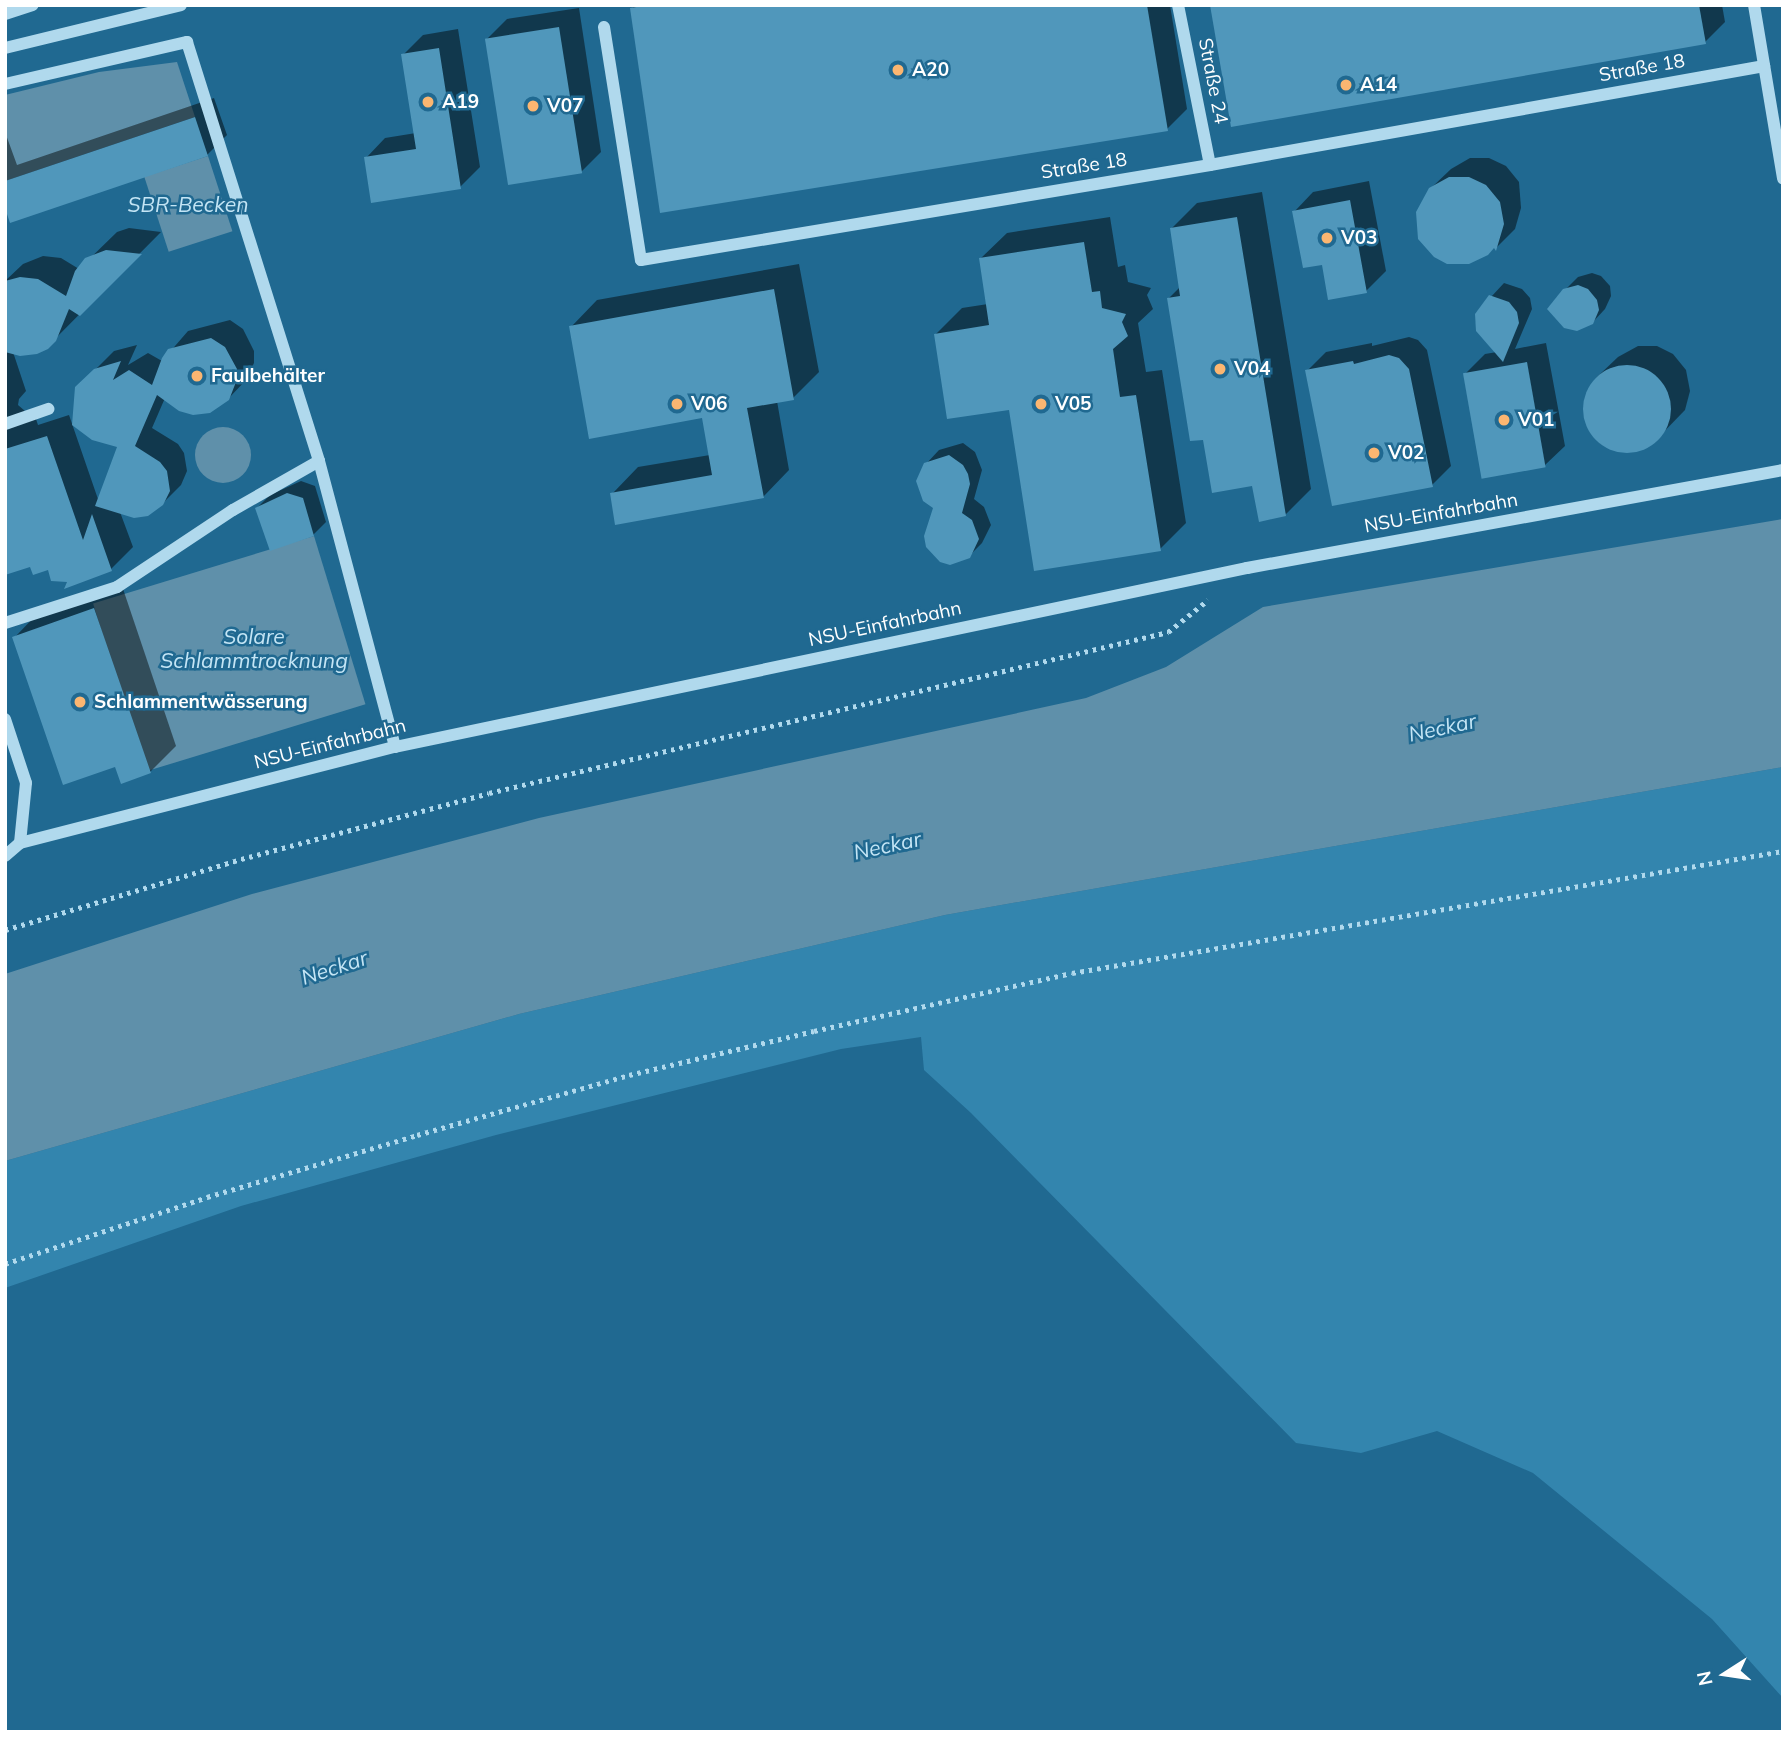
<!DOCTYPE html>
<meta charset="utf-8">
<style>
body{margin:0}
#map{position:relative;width:1788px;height:1737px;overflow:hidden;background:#206991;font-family:Mulish,sans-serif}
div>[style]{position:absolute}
.green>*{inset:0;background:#3385ae}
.water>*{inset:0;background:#5f90aa;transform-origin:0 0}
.round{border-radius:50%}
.shadow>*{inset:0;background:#0007}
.building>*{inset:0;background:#5097bb;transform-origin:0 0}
.path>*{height:4.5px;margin-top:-2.25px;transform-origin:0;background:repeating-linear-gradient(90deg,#b0d9ed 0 3.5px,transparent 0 8.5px)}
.minor>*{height:12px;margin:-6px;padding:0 6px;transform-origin:6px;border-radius:6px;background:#b0d9ed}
.dots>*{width:19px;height:19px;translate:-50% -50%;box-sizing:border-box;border:4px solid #206991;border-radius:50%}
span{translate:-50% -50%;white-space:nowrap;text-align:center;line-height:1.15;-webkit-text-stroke:5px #206991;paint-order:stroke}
.street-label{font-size:19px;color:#fff}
.poi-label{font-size:19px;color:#fff;font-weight:700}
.left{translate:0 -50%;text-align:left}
.water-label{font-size:21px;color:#c4e5f5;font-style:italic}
.frame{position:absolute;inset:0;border:7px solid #fff;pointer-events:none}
.north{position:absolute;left:1690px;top:1639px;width:70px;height:70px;-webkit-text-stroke:5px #206991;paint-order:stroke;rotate:258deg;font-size:19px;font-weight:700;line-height:28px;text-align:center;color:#fff}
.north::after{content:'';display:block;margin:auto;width:24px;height:32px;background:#fff;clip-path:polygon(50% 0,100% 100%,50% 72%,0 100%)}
</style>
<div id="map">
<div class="green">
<i style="clip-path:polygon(1783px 767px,1783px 1698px,1712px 1619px,1533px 1473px,1437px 1431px,1361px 1453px,1296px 1443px,971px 1113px,924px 1070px,921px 1037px,841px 1049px,496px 1135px,241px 1206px,5px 1288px,5px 1161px,519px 1014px,945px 915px)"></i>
</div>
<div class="water">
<i style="clip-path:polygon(177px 62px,195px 117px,5px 181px,5px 95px,99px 72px)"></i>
<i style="left:208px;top:156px;width:79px;height:67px;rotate:72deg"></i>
<i class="round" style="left:195px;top:427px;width:56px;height:56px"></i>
<i style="clip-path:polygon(1783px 519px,1783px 767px,945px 915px,519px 1014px,5px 1161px,5px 974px,252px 894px,539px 818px,1086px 698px,1166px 667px,1263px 607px)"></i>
<i style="left:314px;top:536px;width:176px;height:231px;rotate:73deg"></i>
</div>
<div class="shadow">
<i style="clip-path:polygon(635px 5px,1170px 5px,1187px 109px,1167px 129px,632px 9px)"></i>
<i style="clip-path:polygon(1212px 5px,1722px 5px,1725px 22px,1705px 42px)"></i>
<i style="clip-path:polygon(579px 8px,601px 152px,581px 172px,487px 39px,507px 19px)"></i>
<i style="clip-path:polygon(458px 29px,480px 167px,460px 187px,366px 158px,385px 138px,416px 133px,403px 55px,423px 35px)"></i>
<i style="clip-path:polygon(214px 98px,227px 135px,207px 155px,5px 203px,5px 132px,17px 165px)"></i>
<i style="clip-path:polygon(1470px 158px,1489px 158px,1506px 166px,1519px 182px,1521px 208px,1515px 229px,1496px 248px,1430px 189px,1451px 169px)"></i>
<i style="clip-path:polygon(1369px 181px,1386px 271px,1366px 291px,1323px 263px,1294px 212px,1313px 192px)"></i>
<i style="clip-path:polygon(1262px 192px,1311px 489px,1286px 514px,1205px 438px,1169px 298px,1181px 286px,1171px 229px,1197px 203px)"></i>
<i style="clip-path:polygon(1110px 217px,1118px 267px,1125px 265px,1128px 282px,1151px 288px,1147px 295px,1153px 309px,1138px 323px,1146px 372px,1162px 370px,1186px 523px,1160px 549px,936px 334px,962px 308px,988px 304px,980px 259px,1007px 233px)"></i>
<i style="clip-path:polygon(129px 228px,161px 232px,46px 348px,13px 352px,26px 391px,19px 399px,18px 405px,25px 411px,33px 410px,38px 425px,69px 415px,99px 502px,120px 446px,77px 388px,114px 351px,137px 345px,128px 365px,148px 353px,162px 361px,188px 331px,230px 320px,243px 329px,254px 351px,254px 363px,246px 380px,228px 399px,165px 398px,152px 428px,178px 444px,184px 453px,187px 471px,181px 485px,162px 504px,120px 512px,133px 547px,111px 569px,69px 581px,49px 568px,31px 564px,5px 573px,5px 281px,23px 264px,43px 256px,61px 258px,79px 269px,117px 232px)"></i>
<i style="clip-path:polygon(799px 264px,819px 372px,793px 398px,777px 401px,789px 470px,763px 497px,612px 494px,638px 467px,710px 455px,703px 416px,571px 327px,597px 300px)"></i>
<i style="clip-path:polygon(1592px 273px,1601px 276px,1610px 286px,1611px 296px,1605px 309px,1592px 323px,1565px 290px,1578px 277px)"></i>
<i style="clip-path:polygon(1504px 283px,1522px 289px,1530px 298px,1532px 309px,1515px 349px,1546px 343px,1565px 446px,1545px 465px,1465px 374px,1485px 354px,1497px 352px,1491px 297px)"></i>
<i style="clip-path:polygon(1409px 337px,1418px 340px,1427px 350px,1451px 466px,1432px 485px,1307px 371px,1326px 352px,1372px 343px,1372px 346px)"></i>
<i style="clip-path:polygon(1638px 346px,1657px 346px,1673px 354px,1686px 370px,1690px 391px,1685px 410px,1654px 442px,1636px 451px,1615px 450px,1601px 444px,1587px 426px,1585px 400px,1597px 377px,1618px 357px)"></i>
<i style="clip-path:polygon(963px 443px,975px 452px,982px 470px,974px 499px,984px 507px,991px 525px,982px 543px,969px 556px,935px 508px,926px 464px,939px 450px)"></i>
<i style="clip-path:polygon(301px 481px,315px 486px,326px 522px,313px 535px,257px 508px,270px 495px)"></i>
<i style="clip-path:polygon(121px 583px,176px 746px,150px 772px,116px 765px,14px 638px,40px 611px)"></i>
</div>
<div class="building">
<i style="clip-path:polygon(649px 5px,1147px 5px,1168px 131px,660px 213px,630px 8px)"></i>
<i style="clip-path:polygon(1210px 5px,1699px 5px,1706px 44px,1231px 127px)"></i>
<i style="left:559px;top:27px;width:148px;height:75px;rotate:81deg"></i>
<i style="clip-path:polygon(439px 48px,461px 189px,371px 203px,364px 157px,416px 149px,401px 54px)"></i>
<i style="clip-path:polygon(195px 117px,208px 156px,10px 223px,5px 208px,5px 181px)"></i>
<i style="clip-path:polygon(1449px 177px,1469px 177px,1486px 185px,1500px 202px,1504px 224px,1496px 251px,1494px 248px,1488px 255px,1469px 264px,1447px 264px,1434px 257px,1418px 239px,1416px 212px,1429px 188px)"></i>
<i style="clip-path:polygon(1350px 200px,1367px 293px,1328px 300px,1322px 265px,1303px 268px,1292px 211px)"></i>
<i style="clip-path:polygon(1237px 217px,1286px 516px,1259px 522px,1252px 486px,1212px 493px,1203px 440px,1190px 441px,1167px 298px,1180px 296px,1170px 228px)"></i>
<i style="clip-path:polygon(1084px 242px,1092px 292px,1100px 291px,1102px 308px,1126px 314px,1122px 322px,1128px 336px,1113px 349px,1120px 397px,1136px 395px,1161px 551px,1034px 571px,1009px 410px,947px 419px,934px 334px,989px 325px,979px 258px)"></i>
<i style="clip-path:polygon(106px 250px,142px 254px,80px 316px,69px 309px,56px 341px,48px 349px,37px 354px,20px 356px,5px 352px,5px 281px,20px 277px,38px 279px,66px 296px,75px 271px,85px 258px)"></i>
<i style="clip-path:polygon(1578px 285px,1588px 289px,1597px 300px,1599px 310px,1593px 324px,1577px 331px,1564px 328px,1547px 309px,1563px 289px)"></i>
<i style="clip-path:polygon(774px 289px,794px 400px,747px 408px,764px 498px,615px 525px,610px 493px,712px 475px,702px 418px,589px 439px,569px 326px)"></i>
<i style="clip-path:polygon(1489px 295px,1509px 302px,1517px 312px,1519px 323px,1503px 362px,1476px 331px,1475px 314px)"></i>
<i style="clip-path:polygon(211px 338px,225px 347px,237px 369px,236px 382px,229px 400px,210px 413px,193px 415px,179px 411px,157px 395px,135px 446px,160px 462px,167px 471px,170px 491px,163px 505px,148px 516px,134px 518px,95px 506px,117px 447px,92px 440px,72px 425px,75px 387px,94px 369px,121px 361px,113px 380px,129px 370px,152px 385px,162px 358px,168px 349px)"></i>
<i style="clip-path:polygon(1389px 355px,1399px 358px,1409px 369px,1433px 487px,1332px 506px,1305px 370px,1353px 361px,1354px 364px)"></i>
<i style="left:1527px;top:362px;width:107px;height:65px;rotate:80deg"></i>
<i class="round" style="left:1583px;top:365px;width:88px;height:88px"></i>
<i style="clip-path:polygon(47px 436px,83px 540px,92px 514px,112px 571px,64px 589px,67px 582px,51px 581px,48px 570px,33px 575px,30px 567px,5px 575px,5px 449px)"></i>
<i style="clip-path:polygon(949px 455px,963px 465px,968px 474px,970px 484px,962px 513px,972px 520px,979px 539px,970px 558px,950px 565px,940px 562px,926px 547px,924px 536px,933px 508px,923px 501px,916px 481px,924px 463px)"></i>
<i style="clip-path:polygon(287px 493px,303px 498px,314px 536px,270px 551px,255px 508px)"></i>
<i style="clip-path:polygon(94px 608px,151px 773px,121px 784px,115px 767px,63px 785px,12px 637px)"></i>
</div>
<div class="path">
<i style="left:5px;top:930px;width:255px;rotate:-16.7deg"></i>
<i style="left:249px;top:857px;width:248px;rotate:-14.9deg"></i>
<i style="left:489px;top:793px;width:698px;rotate:-13.34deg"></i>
<i style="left:1168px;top:632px;width:51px;rotate:-38.7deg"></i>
<i style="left:5px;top:1264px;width:213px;rotate:-18.3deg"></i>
<i style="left:207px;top:1197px;width:219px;rotate:-16.4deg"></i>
<i style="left:417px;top:1135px;width:220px;rotate:-15.8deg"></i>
<i style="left:629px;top:1075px;width:190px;rotate:-13.4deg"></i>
<i style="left:814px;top:1031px;width:264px;rotate:-12.7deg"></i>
<i style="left:1072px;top:973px;width:721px;rotate:-9.74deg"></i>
</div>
<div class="minor">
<i style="left:1178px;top:5px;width:163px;rotate:78.7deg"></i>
<i style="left:1754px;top:5px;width:176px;rotate:80.5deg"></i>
<i style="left:5px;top:14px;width:29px;rotate:-18deg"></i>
<i style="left:604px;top:27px;width:236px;rotate:81deg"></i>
<i style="left:641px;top:260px;width:577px;rotate:-9.48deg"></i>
<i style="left:1210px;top:165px;width:563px;rotate:-10.13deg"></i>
<i style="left:5px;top:48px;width:181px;rotate:-13.7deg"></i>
<i style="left:5px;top:84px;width:187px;rotate:-13deg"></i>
<i style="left:187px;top:42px;width:439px;rotate:72.5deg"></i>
<i style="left:319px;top:461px;width:296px;rotate:75.1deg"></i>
<i style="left:5px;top:424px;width:46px;rotate:-19.2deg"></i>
<i style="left:5px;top:623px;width:118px;rotate:-17.8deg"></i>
<i style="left:117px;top:587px;width:139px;rotate:-33.6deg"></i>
<i style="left:233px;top:510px;width:99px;rotate:-29.7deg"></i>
<i style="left:5px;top:719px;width:67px;rotate:71.8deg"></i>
<i style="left:26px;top:783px;width:60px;rotate:95.7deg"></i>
<i style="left:5px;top:856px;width:20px;rotate:-41deg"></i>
<i style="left:20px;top:843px;width:387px;rotate:-14.4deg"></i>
<i style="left:395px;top:747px;width:871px;rotate:-11.86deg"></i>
<i style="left:1247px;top:568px;width:545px;rotate:-10.36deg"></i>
</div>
<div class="dots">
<i style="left:898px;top:70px;background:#fbb671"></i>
<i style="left:1346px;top:85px;background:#fbb671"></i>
<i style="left:428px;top:102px;background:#fbb671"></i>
<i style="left:533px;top:106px;background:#fbb671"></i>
<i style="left:1327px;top:238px;background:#fbb671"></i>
<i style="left:1220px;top:369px;background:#fbb671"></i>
<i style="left:197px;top:376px;background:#fbb671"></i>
<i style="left:677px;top:404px;background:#fbb671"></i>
<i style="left:1041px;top:404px;background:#fbb671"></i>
<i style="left:1504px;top:420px;background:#fbb671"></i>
<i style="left:1374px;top:453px;background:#fbb671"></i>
<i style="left:80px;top:702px;background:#fbb671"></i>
</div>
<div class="street-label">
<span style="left:1642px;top:68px;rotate:-10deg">Straße 18</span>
<span style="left:1213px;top:81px;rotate:79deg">Straße 24</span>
<span style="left:1084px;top:166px;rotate:-9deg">Straße 18</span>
<span style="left:1441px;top:513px;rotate:-10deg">NSU-Einfahrbahn</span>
<span style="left:885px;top:624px;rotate:-12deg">NSU-Einfahrbahn</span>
<span style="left:330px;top:744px;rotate:-14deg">NSU-Einfahrbahn</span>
</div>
<div class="poi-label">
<span class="left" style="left:912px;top:70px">A20</span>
<span class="left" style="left:1360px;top:85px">A14</span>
<span class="left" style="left:442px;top:102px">A19</span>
<span class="left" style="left:547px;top:106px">V07</span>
<span class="left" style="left:1341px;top:238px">V03</span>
<span class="left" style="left:1234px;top:369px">V04</span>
<span class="left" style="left:211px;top:376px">Faulbehälter</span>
<span class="left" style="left:691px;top:404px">V06</span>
<span class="left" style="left:1055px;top:404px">V05</span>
<span class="left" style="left:1518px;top:420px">V01</span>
<span class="left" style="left:1388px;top:453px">V02</span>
<span class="left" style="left:94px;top:702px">Schlammentwässerung</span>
</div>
<div class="water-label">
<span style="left:188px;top:204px">SBR-Becken</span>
<span style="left:254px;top:648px">Solare<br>Schlammtrocknung</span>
<span style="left:1442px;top:727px;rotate:-12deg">Neckar</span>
<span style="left:887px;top:845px;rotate:-12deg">Neckar</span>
<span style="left:334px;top:967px;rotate:-18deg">Neckar</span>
</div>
<div class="frame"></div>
<div class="north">N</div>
</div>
